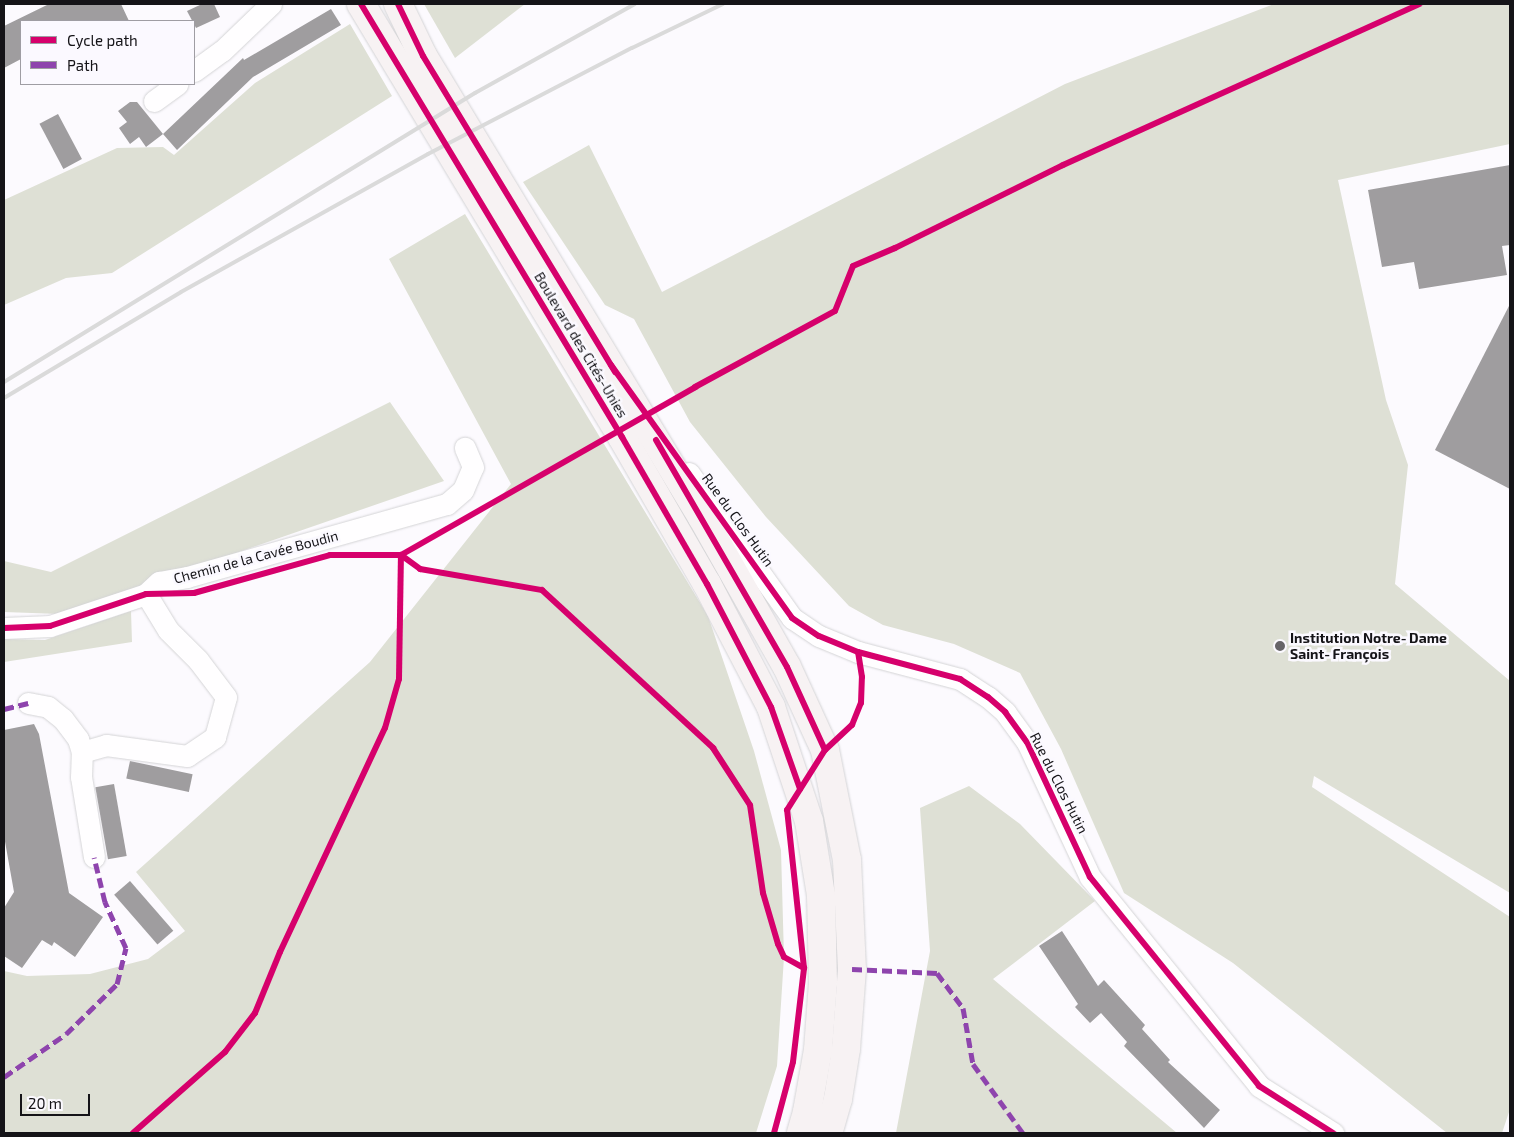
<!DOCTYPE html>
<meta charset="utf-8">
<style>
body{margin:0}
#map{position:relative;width:1514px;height:1137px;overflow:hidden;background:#fcfafe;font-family:"Exo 2",sans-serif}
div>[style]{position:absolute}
.green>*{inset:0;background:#dee0d5}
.building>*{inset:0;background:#9f9d9f;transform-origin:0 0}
.roads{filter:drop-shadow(0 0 1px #d4d4d6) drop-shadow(0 0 1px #d4d4d6)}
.minor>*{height:21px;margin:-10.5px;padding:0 10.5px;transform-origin:10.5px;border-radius:10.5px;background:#fffeff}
.primary>*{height:28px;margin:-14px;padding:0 14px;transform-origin:14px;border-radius:14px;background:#f7f2f3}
.rail>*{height:4px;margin:-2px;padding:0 2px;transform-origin:2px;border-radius:2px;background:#dadada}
.quiet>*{height:5px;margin-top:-2.5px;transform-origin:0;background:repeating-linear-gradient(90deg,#8e44ad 0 10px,transparent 0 15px)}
.cycleway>*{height:6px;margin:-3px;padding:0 3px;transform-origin:3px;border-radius:3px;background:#d6006c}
.dots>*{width:14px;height:14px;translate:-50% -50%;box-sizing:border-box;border:2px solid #fbf9ff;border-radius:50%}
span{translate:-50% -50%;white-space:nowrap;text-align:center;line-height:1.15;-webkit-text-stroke:5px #fbf9ff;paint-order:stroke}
.street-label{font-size:14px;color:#151418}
.poi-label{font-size:14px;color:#151418;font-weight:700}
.left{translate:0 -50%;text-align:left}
.frame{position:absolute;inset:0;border:5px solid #151418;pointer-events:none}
.legend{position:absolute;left:20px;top:20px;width:175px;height:65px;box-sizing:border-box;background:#fbf9ff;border:1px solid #9f9da3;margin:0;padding:6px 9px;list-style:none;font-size:15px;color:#151418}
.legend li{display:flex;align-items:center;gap:10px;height:25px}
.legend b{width:25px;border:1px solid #9f9da3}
.scale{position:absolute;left:20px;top:1094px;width:70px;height:22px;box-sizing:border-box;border:2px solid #151418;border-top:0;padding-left:6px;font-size:15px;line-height:18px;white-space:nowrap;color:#151418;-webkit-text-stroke:4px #fbf9ff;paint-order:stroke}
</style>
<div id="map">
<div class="green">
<i style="clip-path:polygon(424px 4px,525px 4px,455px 58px)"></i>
<i style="clip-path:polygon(1274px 4px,1510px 4px,1510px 144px,1338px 180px,1386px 400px,1408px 465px,1395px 584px,1510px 681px,1510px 893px,1314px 776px,1312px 787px,1510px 917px,1510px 1109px,1502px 1133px,1447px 1133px,1233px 963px,1124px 893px,1061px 749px,1020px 673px,954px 644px,883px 625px,849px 606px,766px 517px,690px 422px,634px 319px,605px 305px,523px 182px,589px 145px,662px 292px,1065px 84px)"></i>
<i style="clip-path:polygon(350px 24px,392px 96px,112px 273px,66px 278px,4px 305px,4px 200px,117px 148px,163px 147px,174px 155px,255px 83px)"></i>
<i style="clip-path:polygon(465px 214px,708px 616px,754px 751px,781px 850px,784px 957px,777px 1066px,756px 1133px,4px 1133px,4px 971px,27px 976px,90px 974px,148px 959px,185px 931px,136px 872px,370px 662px,511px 484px,389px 259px)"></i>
<i style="clip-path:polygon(390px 402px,444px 481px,60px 614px,4px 612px,4px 561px,51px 572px)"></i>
<i style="clip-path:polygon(131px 611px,132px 642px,4px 662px,4px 639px,45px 640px)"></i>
<i style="clip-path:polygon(969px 786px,1020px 824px,1095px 901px,993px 979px,1177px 1133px,896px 1133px,930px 951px,920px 808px)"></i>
</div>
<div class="building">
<i style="clip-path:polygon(49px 4px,121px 4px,129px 21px,21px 21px,21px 59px,4px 68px,4px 26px)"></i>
<i style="clip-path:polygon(202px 4px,214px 4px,220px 17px,196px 28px,187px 11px)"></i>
<i style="clip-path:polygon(331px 9px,341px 25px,253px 77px,177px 150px,163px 134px,243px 58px,244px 60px)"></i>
<i style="clip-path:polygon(130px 102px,137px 102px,163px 134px,146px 147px,139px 137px,130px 144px,119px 128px,127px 122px,118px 111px)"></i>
<i style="left:58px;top:114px;width:51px;height:21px;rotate:62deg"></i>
<i style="clip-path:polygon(1510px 165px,1510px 245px,1502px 246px,1507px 275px,1419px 289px,1414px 262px,1382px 267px,1368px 190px)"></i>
<i style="clip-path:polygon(1510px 304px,1510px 489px,1435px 450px)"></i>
<i style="clip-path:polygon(34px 724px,39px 734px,69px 893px,103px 917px,75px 957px,54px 942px,52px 946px,42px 940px,22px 968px,4px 956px,4px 908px,14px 892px,4px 836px,4px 730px)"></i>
<i style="left:130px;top:761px;width:64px;height:18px;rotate:12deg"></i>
<i style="left:114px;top:784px;width:73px;height:19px;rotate:80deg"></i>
<i style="left:130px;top:881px;width:66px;height:21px;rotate:49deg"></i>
<i style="clip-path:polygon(1062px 931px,1098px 986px,1104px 980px,1145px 1025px,1142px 1029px,1170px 1060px,1168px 1062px,1220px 1110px,1204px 1128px,1124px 1046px,1127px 1042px,1101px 1013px,1090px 1023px,1075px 1007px,1078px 1004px,1039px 946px)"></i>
</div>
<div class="roads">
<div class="minor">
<i style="left:194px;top:71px;width:34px;rotate:-36deg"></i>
<i style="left:222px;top:51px;width:68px;rotate:-43.8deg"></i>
<i style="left:154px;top:101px;width:29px;rotate:-36deg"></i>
<i style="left:689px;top:473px;width:178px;rotate:54.6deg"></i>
<i style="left:792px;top:618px;width:32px;rotate:34deg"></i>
<i style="left:819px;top:636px;width:42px;rotate:22.3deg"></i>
<i style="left:858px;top:652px;width:106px;rotate:14.8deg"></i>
<i style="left:960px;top:679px;width:33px;rotate:33deg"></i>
<i style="left:988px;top:697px;width:23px;rotate:41deg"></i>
<i style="left:1005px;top:712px;width:37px;rotate:54deg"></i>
<i style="left:1027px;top:742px;width:149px;rotate:65deg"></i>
<i style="left:1090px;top:877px;width:269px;rotate:51deg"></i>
<i style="left:1259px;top:1086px;width:88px;rotate:32.4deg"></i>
<i style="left:4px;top:628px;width:46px;rotate:-2.5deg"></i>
<i style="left:50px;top:626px;width:101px;rotate:-18.4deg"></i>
<i style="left:146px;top:594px;width:18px;rotate:-43deg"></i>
<i style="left:159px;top:582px;width:28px;rotate:-10deg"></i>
<i style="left:187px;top:577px;width:270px;rotate:-15.7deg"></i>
<i style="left:447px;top:504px;width:21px;rotate:-41deg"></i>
<i style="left:463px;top:490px;width:25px;rotate:-67deg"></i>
<i style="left:473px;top:467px;width:21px;rotate:-113deg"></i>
<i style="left:28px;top:703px;width:20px;rotate:11deg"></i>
<i style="left:48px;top:707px;width:19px;rotate:39deg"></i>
<i style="left:63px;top:719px;width:25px;rotate:53deg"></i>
<i style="left:78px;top:739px;width:14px;rotate:73deg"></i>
<i style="left:94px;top:857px;width:81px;rotate:-99.2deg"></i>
<i style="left:81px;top:777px;width:25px;rotate:-88deg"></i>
<i style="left:82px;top:752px;width:25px;rotate:-16deg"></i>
<i style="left:106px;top:745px;width:82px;rotate:7.7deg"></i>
<i style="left:187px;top:756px;width:34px;rotate:-34deg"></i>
<i style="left:215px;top:737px;width:41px;rotate:-74.6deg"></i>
<i style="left:226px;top:697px;width:46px;rotate:-127.1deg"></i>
<i style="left:198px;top:660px;width:42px;rotate:-135deg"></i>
<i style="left:168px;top:630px;width:42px;rotate:-121.4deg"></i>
</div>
<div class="primary">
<i style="left:361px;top:4px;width:506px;rotate:58.92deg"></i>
<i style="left:622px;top:437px;width:170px;rotate:60deg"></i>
<i style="left:707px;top:584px;width:139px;rotate:62.5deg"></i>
<i style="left:771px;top:707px;width:120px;rotate:71.6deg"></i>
<i style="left:809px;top:821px;width:75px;rotate:80.8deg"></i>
<i style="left:821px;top:895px;width:87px;rotate:88.7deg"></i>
<i style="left:823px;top:982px;width:68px;rotate:94.2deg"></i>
<i style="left:818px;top:1050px;width:63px;rotate:100.1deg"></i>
<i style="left:807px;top:1112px;width:22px;rotate:106deg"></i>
<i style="left:398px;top:4px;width:58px;rotate:64.3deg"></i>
<i style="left:423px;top:56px;width:539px;rotate:58.82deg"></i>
<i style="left:702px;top:517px;width:172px;rotate:60.5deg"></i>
<i style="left:787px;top:667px;width:91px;rotate:65.4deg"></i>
<i style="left:825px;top:750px;width:112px;rotate:78.7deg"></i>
<i style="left:847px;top:860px;width:109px;rotate:87.4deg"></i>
<i style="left:852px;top:969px;width:80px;rotate:94.3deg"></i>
<i style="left:846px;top:1049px;width:51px;rotate:99.1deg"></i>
<i style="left:838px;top:1099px;width:35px;rotate:106deg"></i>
</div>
</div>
<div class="rail">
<i style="left:4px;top:382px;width:553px;rotate:-31.53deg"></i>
<i style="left:475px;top:93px;width:183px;rotate:-29.1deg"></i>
<i style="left:4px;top:398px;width:206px;rotate:-30.9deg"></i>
<i style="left:181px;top:292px;width:283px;rotate:-29.2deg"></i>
<i style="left:428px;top:154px;width:230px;rotate:-27.5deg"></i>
<i style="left:632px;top:48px;width:101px;rotate:-25.8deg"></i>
</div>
<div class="quiet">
<i style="left:4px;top:709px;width:25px;rotate:-14deg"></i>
<i style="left:852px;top:969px;width:85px;rotate:2.7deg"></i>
<i style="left:937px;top:973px;width:44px;rotate:53.4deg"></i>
<i style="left:963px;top:1008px;width:57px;rotate:79.9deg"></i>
<i style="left:973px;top:1064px;width:85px;rotate:54.1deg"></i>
<i style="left:4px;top:1077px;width:75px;rotate:-34.7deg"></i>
<i style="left:66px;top:1034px;width:71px;rotate:-44.4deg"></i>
<i style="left:117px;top:984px;width:37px;rotate:-76deg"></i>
<i style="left:126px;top:948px;width:51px;rotate:-114.5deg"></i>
<i style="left:105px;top:902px;width:46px;rotate:-103.7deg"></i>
</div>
<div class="cycleway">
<i style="left:361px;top:4px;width:506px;rotate:58.92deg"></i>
<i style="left:622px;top:437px;width:170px;rotate:60deg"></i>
<i style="left:707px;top:584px;width:139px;rotate:62.5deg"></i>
<i style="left:771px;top:707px;width:87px;rotate:70.5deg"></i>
<i style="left:398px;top:4px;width:58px;rotate:64.3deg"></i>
<i style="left:423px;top:56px;width:370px;rotate:58.7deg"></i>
<i style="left:611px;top:365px;width:311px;rotate:54.4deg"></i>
<i style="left:792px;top:618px;width:32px;rotate:34deg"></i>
<i style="left:819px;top:636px;width:42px;rotate:22.3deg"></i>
<i style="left:858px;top:652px;width:106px;rotate:14.8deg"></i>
<i style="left:960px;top:679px;width:33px;rotate:33deg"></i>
<i style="left:988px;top:697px;width:23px;rotate:41deg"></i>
<i style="left:1005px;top:712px;width:37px;rotate:54deg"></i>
<i style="left:1027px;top:742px;width:149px;rotate:65deg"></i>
<i style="left:1090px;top:877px;width:269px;rotate:51deg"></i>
<i style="left:1259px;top:1086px;width:88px;rotate:32.4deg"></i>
<i style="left:656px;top:440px;width:262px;rotate:60deg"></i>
<i style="left:787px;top:667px;width:91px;rotate:65.4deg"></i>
<i style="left:401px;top:555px;width:24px;rotate:36deg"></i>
<i style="left:420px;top:569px;width:124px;rotate:9.8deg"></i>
<i style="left:542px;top:590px;width:233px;rotate:42.7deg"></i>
<i style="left:713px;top:748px;width:68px;rotate:57deg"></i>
<i style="left:750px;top:805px;width:89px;rotate:81.6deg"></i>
<i style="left:763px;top:893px;width:53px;rotate:73.6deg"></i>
<i style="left:778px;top:944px;width:14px;rotate:65deg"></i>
<i style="left:784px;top:957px;width:23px;rotate:29deg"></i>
<i style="left:4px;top:628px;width:46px;rotate:-2.5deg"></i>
<i style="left:50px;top:626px;width:101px;rotate:-18.4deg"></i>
<i style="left:146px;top:594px;width:48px;rotate:-1.2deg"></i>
<i style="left:194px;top:593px;width:141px;rotate:-15.6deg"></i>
<i style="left:330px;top:555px;width:71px"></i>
<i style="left:401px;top:555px;width:339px;rotate:-29.7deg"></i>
<i style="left:695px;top:387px;width:159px;rotate:-28.5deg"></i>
<i style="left:835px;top:311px;width:48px;rotate:-68.2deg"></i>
<i style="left:853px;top:266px;width:46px;rotate:-23.2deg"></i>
<i style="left:895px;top:248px;width:187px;rotate:-26.3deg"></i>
<i style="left:1063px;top:165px;width:391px;rotate:-24.3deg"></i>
<i style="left:133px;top:1133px;width:123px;rotate:-41.4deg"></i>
<i style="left:225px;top:1052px;width:49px;rotate:-52.4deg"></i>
<i style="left:255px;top:1013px;width:66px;rotate:-67.7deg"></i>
<i style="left:280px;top:952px;width:247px;rotate:-64.9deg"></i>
<i style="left:385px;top:728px;width:51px;rotate:-74.1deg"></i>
<i style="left:399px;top:679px;width:124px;rotate:-89.1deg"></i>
<i style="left:774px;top:1133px;width:73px;rotate:-75deg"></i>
<i style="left:793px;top:1062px;width:95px;rotate:-83.3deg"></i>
<i style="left:804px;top:968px;width:159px;rotate:-96.1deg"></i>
<i style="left:787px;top:810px;width:71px;rotate:-57.7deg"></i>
<i style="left:825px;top:750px;width:37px;rotate:-43deg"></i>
<i style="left:852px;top:725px;width:24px;rotate:-68deg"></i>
<i style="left:861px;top:703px;width:26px;rotate:-88deg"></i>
<i style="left:862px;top:677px;width:25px;rotate:-99deg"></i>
</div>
<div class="dots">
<i style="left:1280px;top:646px;background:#666468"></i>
</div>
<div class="street-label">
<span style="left:581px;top:345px;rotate:59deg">Boulevard des Cités-Unies</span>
<span style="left:738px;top:520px;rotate:54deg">Rue du Clos Hutin</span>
<span style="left:256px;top:557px;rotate:-15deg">Chemin de la Cavée Boudin</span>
<span style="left:1059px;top:783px;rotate:63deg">Rue du Clos Hutin</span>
</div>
<div class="poi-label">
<span class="left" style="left:1290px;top:646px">Institution Notre‐Dame<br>Saint‐François</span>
</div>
<div class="frame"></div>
<ul class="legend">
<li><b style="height:6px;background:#d6006c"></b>Cycle path</li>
<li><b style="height:6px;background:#8e44ad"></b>Path</li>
</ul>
<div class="scale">20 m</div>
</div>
